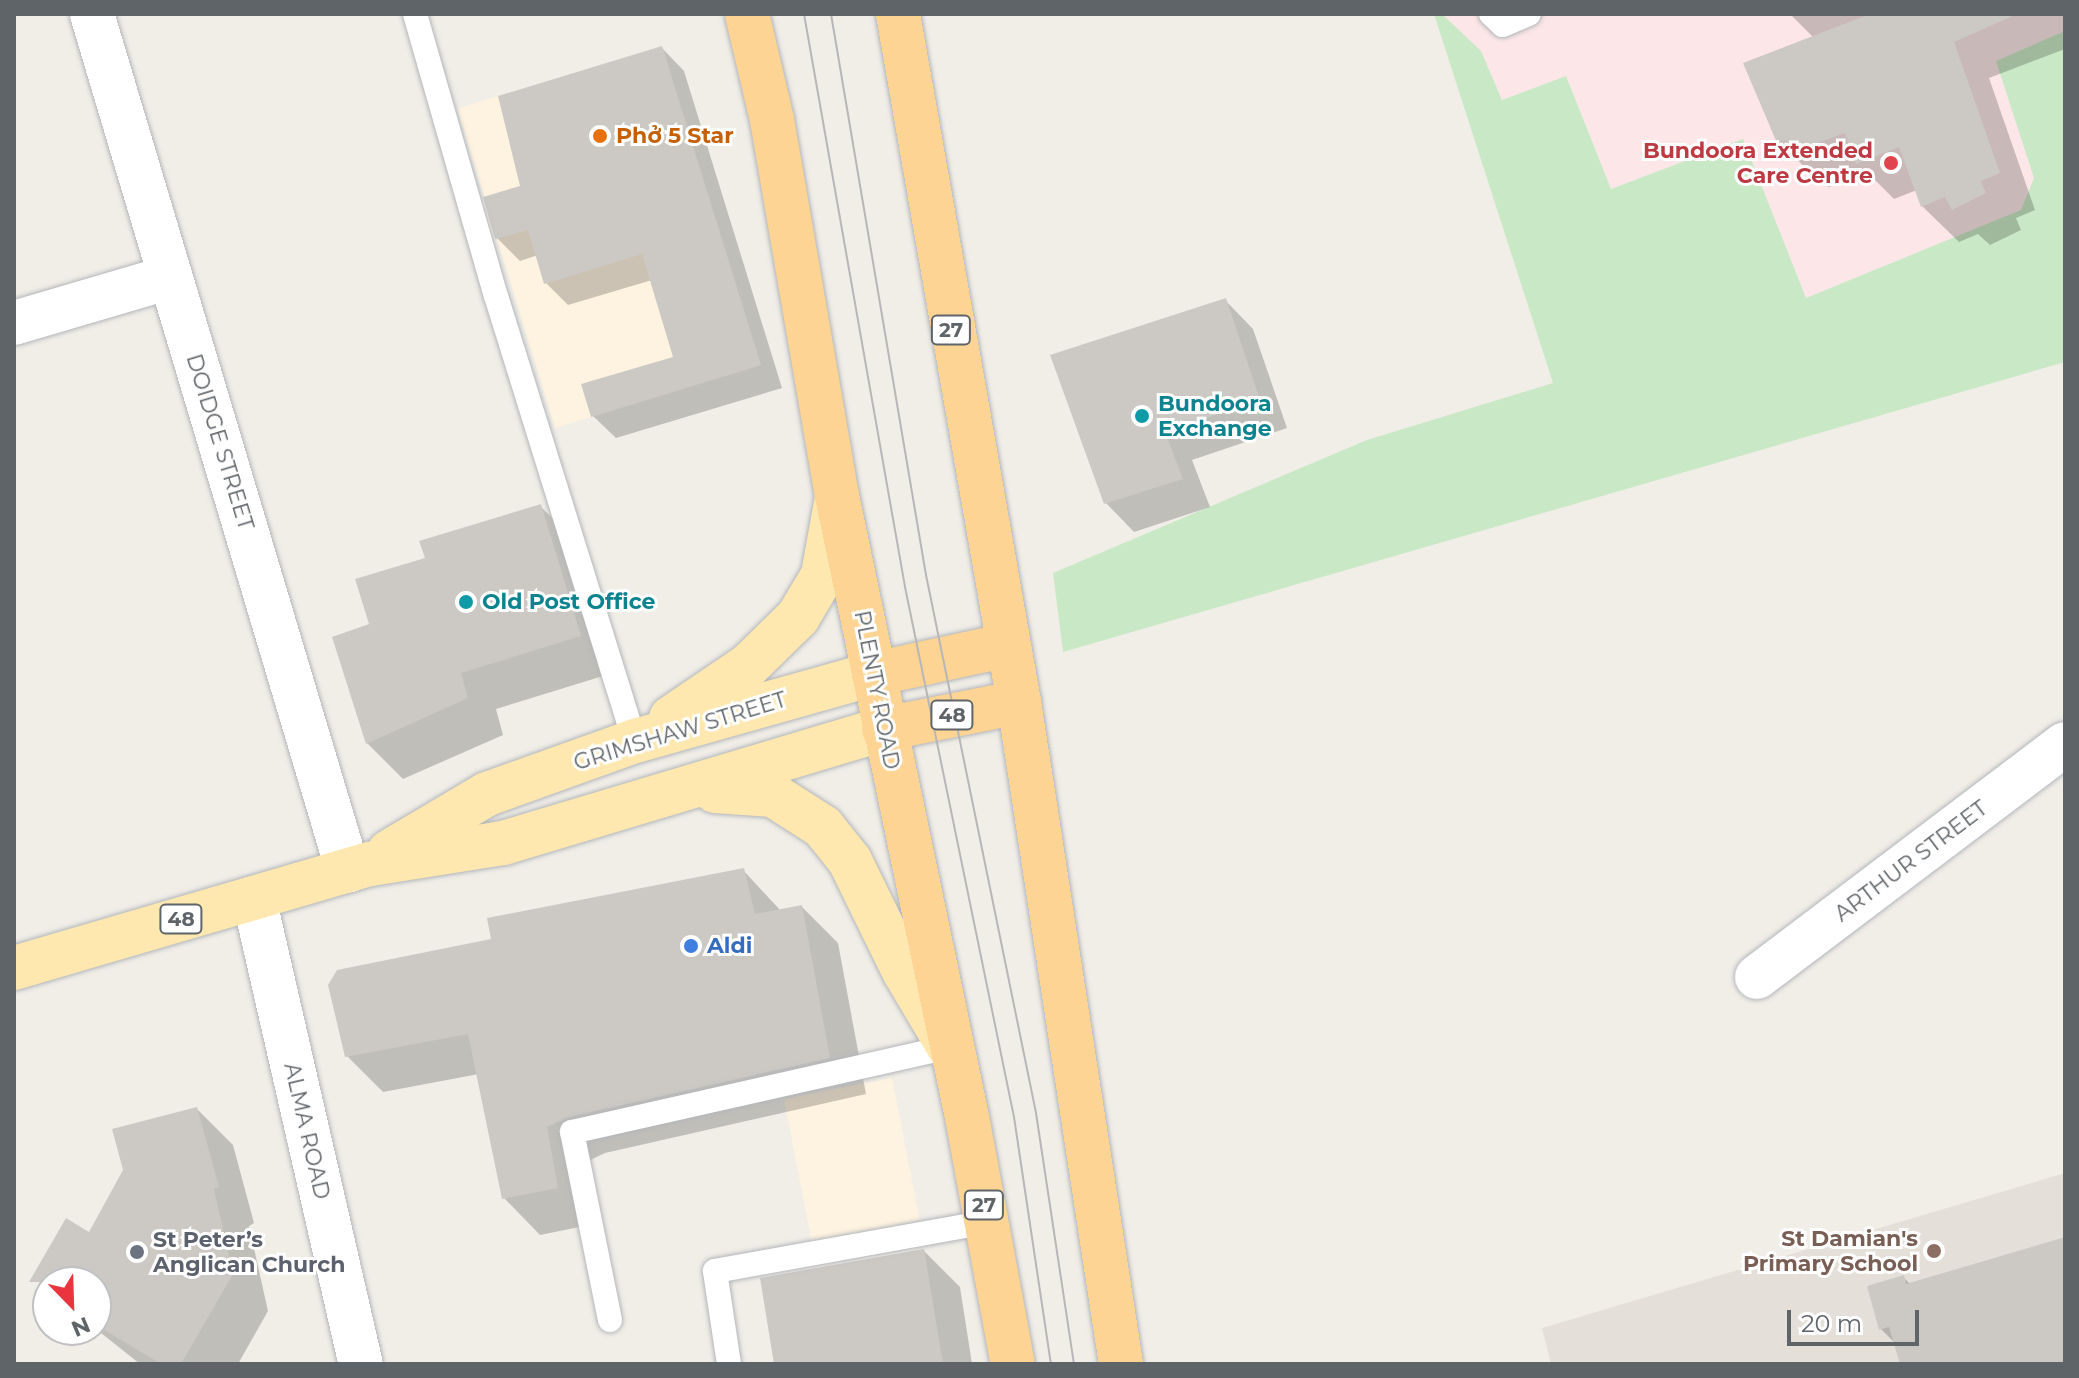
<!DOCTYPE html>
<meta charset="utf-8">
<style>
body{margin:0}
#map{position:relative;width:2079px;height:1378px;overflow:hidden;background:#f1eee8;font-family:Montserrat,sans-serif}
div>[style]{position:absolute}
.commercial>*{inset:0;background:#fef3e0;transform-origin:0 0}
.education>*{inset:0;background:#e4dfd9}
.medical>*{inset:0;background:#fce6e7}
.green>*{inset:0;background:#c9e8c5}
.shadow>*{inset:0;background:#0003}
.building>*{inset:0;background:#ccc9c5}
.roads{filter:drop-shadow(0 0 2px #b3b6ba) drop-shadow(0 0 2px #b3b6ba)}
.lane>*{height:24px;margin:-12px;padding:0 12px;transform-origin:12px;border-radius:12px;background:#fff}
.street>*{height:44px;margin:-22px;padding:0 22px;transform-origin:22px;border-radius:22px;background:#fff}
.primary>*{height:44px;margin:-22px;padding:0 22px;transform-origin:22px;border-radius:22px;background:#ffe8af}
.highway>*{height:44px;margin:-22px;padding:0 22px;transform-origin:22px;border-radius:22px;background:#fdd493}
.tram>*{height:2px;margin:-1px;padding:0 1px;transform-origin:1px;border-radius:1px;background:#b6b7b8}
.dots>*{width:22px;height:22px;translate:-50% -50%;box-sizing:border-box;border:4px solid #fff;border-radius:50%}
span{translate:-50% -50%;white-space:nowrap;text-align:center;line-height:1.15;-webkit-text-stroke:6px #fff;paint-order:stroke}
.shield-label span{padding:2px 6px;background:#fff;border:2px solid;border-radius:6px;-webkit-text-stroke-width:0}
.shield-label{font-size:20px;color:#5f6468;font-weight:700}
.food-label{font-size:22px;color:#c56008;font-weight:700}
.left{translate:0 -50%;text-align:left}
.health-label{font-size:22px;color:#be3a42;font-weight:700}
.right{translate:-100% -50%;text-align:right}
.culture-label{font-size:22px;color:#0d838f;font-weight:700}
.street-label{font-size:22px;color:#5f6468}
.shop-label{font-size:22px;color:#366cbe;font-weight:700}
.education-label{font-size:22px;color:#785e54;font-weight:700}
.worship-label{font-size:22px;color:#5b616d;font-weight:700}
.frame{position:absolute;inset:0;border:16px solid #5f6468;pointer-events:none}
.north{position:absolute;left:32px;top:1266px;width:80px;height:80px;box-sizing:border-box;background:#fff;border:2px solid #bfc1c3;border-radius:50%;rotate:157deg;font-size:22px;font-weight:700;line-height:32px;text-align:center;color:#5f6468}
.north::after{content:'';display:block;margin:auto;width:28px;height:36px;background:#ea343e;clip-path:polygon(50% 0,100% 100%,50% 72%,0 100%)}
.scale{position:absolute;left:1787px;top:1310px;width:132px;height:36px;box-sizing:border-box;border:4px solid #5f6468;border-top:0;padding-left:10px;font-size:24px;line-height:28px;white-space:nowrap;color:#5f6468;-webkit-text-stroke:6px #fff;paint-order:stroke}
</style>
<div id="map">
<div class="commercial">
<i style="left:662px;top:46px;width:334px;height:214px;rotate:73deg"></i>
<i style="left:892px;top:1078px;width:145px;height:110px;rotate:79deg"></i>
</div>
<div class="education">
<i style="clip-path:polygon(2065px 1173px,2065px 1364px,1551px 1364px,1542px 1328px)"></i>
</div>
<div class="medical">
<i style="clip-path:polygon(1442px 14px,2065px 14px,2065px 31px,1997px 61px,2034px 178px,2021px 210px,1806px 298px,1743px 139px,1611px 189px,1566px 76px,1502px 101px,1481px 51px)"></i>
</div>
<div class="green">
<i style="clip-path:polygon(1434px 14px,1442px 14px,1481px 51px,1502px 100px,1566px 76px,1611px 189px,1743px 139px,1806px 298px,2021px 210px,2034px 178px,1996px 61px,2065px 31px,2065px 362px,1063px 652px,1053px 573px,1367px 440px,1553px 383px)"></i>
</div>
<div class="shadow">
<i style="clip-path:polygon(1790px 14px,2065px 14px,2065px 49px,1989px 78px,2035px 210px,2016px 218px,2021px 230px,1990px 245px,1978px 234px,1959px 242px,1922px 206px,1917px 190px,1894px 199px,1868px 173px,1829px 187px,1815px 178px,1779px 141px,1814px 38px)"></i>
<i style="clip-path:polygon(662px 48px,684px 71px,782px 388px,616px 438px,593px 416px,676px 358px,652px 280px,568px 305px,546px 283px,538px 255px,520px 261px,497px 238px,522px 187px)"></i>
<i style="clip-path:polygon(1225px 300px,1253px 329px,1287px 428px,1192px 460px,1210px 507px,1134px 532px,1106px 503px)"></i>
<i style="clip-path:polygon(540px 506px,577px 542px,616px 672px,496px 709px,503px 735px,403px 779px,367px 743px,371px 626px,427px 559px)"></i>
<i style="clip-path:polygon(743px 870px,781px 911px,802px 907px,838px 943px,866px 1094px,605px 1153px,582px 1164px,594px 1224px,540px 1235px,504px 1198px,479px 1074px,383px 1092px,347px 1056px,493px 941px)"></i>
<i style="clip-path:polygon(197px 1109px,233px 1145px,254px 1223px,249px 1226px,268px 1311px,238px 1364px,140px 1364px,96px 1329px,96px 1282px,48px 1282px,38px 1272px,90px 1235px)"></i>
<i style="clip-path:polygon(2065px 1240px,2065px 1364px,1902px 1364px,1896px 1344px,1881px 1329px,1903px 1277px,1911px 1285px)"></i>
<i style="clip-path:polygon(924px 1251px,960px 1287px,972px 1364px,776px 1364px)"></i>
</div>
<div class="building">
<i style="clip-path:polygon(1870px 14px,2017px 14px,1954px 42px,2000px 173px,1981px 181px,1986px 193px,1952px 210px,1945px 197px,1921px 207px,1899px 147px,1856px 164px,1845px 133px,1791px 152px,1786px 140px,1777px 143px,1743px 63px)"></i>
<i style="clip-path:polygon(662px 46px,761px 365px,591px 417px,581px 384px,673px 357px,642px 254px,544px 284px,528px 230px,495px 239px,483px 197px,520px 186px,498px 96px)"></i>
<i style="clip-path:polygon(1226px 298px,1260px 400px,1165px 432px,1183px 479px,1104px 504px,1050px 355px)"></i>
<i style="clip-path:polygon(541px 504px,581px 636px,461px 673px,468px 698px,366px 744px,332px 637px,369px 624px,355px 579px,425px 558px,419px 541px)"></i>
<i style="clip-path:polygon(744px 868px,755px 914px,802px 905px,830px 1058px,569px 1117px,547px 1127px,558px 1188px,502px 1199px,468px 1034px,345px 1057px,328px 985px,337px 970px,491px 939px,487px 918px)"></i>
<i style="clip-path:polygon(197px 1107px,219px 1187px,214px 1189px,233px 1274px,181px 1364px,161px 1364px,96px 1325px,96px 1282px,29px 1282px,66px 1218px,89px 1232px,123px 1170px,112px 1129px)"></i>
<i style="clip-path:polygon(2065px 1237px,2065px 1364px,1900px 1364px,1889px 1327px,1879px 1330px,1867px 1286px,1904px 1275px,1906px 1284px)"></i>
<i style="clip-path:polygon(924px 1249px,943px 1364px,774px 1364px,760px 1278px)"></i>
</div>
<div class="roads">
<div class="lane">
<i style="left:415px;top:14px;width:293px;rotate:74deg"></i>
<i style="left:496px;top:296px;width:466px;rotate:72.7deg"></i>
<i style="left:1491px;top:14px;width:16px;rotate:43deg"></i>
<i style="left:1503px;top:25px;width:28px;rotate:-23deg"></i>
<i style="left:610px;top:1320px;width:192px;rotate:-101.4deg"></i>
<i style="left:572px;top:1132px;width:386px;rotate:-12.7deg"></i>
<i style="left:729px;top:1364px;width:94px;rotate:-98.6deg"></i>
<i style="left:715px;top:1271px;width:276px;rotate:-10.2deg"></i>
</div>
<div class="street">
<i style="left:92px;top:14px;width:894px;rotate:73.37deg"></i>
<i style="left:14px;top:323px;width:163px;rotate:-16.4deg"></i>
<i style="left:254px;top:898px;width:478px;rotate:77.1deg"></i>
<i style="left:1757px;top:977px;width:386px;rotate:-37.1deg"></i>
</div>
<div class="primary">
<i style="left:671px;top:718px;width:94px;rotate:-34.2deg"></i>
<i style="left:749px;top:665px;width:69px;rotate:-44.4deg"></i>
<i style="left:798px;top:617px;width:49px;rotate:-59.2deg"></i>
<i style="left:823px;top:575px;width:79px;rotate:-79.8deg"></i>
<i style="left:715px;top:791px;width:58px;rotate:3.9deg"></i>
<i style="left:773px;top:795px;width:59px;rotate:32.6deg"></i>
<i style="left:823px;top:827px;width:43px;rotate:51.5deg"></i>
<i style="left:850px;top:861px;width:123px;rotate:63.9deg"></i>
<i style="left:904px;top:971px;width:88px;rotate:59.4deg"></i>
<i style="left:389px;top:852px;width:114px;rotate:-30.6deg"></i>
<i style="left:487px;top:794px;width:157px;rotate:-19.7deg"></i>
<i style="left:635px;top:741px;width:248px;rotate:-15.7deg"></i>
<i style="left:14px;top:968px;width:371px;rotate:-16.3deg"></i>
<i style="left:370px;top:864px;width:135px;rotate:-9deg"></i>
<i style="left:503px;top:843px;width:398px;rotate:-16.7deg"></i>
</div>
<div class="highway">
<i style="left:747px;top:14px;width:109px;rotate:76.7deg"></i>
<i style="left:772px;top:120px;width:382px;rotate:80.2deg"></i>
<i style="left:837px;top:496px;width:634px;rotate:78.18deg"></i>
<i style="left:967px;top:1117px;width:251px;rotate:79.5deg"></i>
<i style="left:898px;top:14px;width:699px;rotate:80.03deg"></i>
<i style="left:1019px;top:702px;width:670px;rotate:81.24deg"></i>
<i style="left:874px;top:674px;width:137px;rotate:-12.2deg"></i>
<i style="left:884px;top:729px;width:138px;rotate:-11.3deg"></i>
</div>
</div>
<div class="tram">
<i style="left:804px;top:14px;width:582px;rotate:80deg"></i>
<i style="left:905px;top:587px;width:541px;rotate:78.38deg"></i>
<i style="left:1014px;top:1117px;width:250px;rotate:81.5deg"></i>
<i style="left:831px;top:14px;width:569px;rotate:80.39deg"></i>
<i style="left:926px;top:575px;width:549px;rotate:78.44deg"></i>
<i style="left:1036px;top:1113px;width:254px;rotate:81.4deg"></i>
</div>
<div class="dots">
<i style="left:600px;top:136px;background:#e8710a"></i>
<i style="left:1891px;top:163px;background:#e0444e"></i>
<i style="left:1142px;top:416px;background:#0f9aa8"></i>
<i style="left:466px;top:602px;background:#0f9aa8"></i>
<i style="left:691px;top:946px;background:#3f7fe0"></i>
<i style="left:1934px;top:1251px;background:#8d6e63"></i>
<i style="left:137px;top:1252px;background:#6b7280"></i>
</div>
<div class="shield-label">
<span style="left:951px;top:330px">27</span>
<span style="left:952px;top:715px">48</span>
<span style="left:181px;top:919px">48</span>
<span style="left:984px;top:1205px">27</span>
</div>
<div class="food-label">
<span class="left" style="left:616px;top:136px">Phở 5 Star</span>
</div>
<div class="health-label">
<span class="right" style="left:1873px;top:163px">Bundoora Extended<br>Care Centre</span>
</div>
<div class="culture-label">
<span class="left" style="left:1158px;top:416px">Bundoora<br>Exchange</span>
<span class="left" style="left:482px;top:602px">Old Post Office</span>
</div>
<div class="street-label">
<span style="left:220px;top:442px;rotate:73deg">DOIDGE STREET</span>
<span style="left:877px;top:690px;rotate:79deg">PLENTY ROAD</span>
<span style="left:680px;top:731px;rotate:-17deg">GRIMSHAW STREET</span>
<span style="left:1911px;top:861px;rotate:-37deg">ARTHUR STREET</span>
<span style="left:307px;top:1131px;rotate:77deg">ALMA ROAD</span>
</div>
<div class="shop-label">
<span class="left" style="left:707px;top:946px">Aldi</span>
</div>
<div class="education-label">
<span class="right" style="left:1918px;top:1251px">St Damian's<br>Primary School</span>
</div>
<div class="worship-label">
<span class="left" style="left:153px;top:1252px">St Peter’s<br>Anglican Church</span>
</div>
<div class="frame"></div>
<div class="north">N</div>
<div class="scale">20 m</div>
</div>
